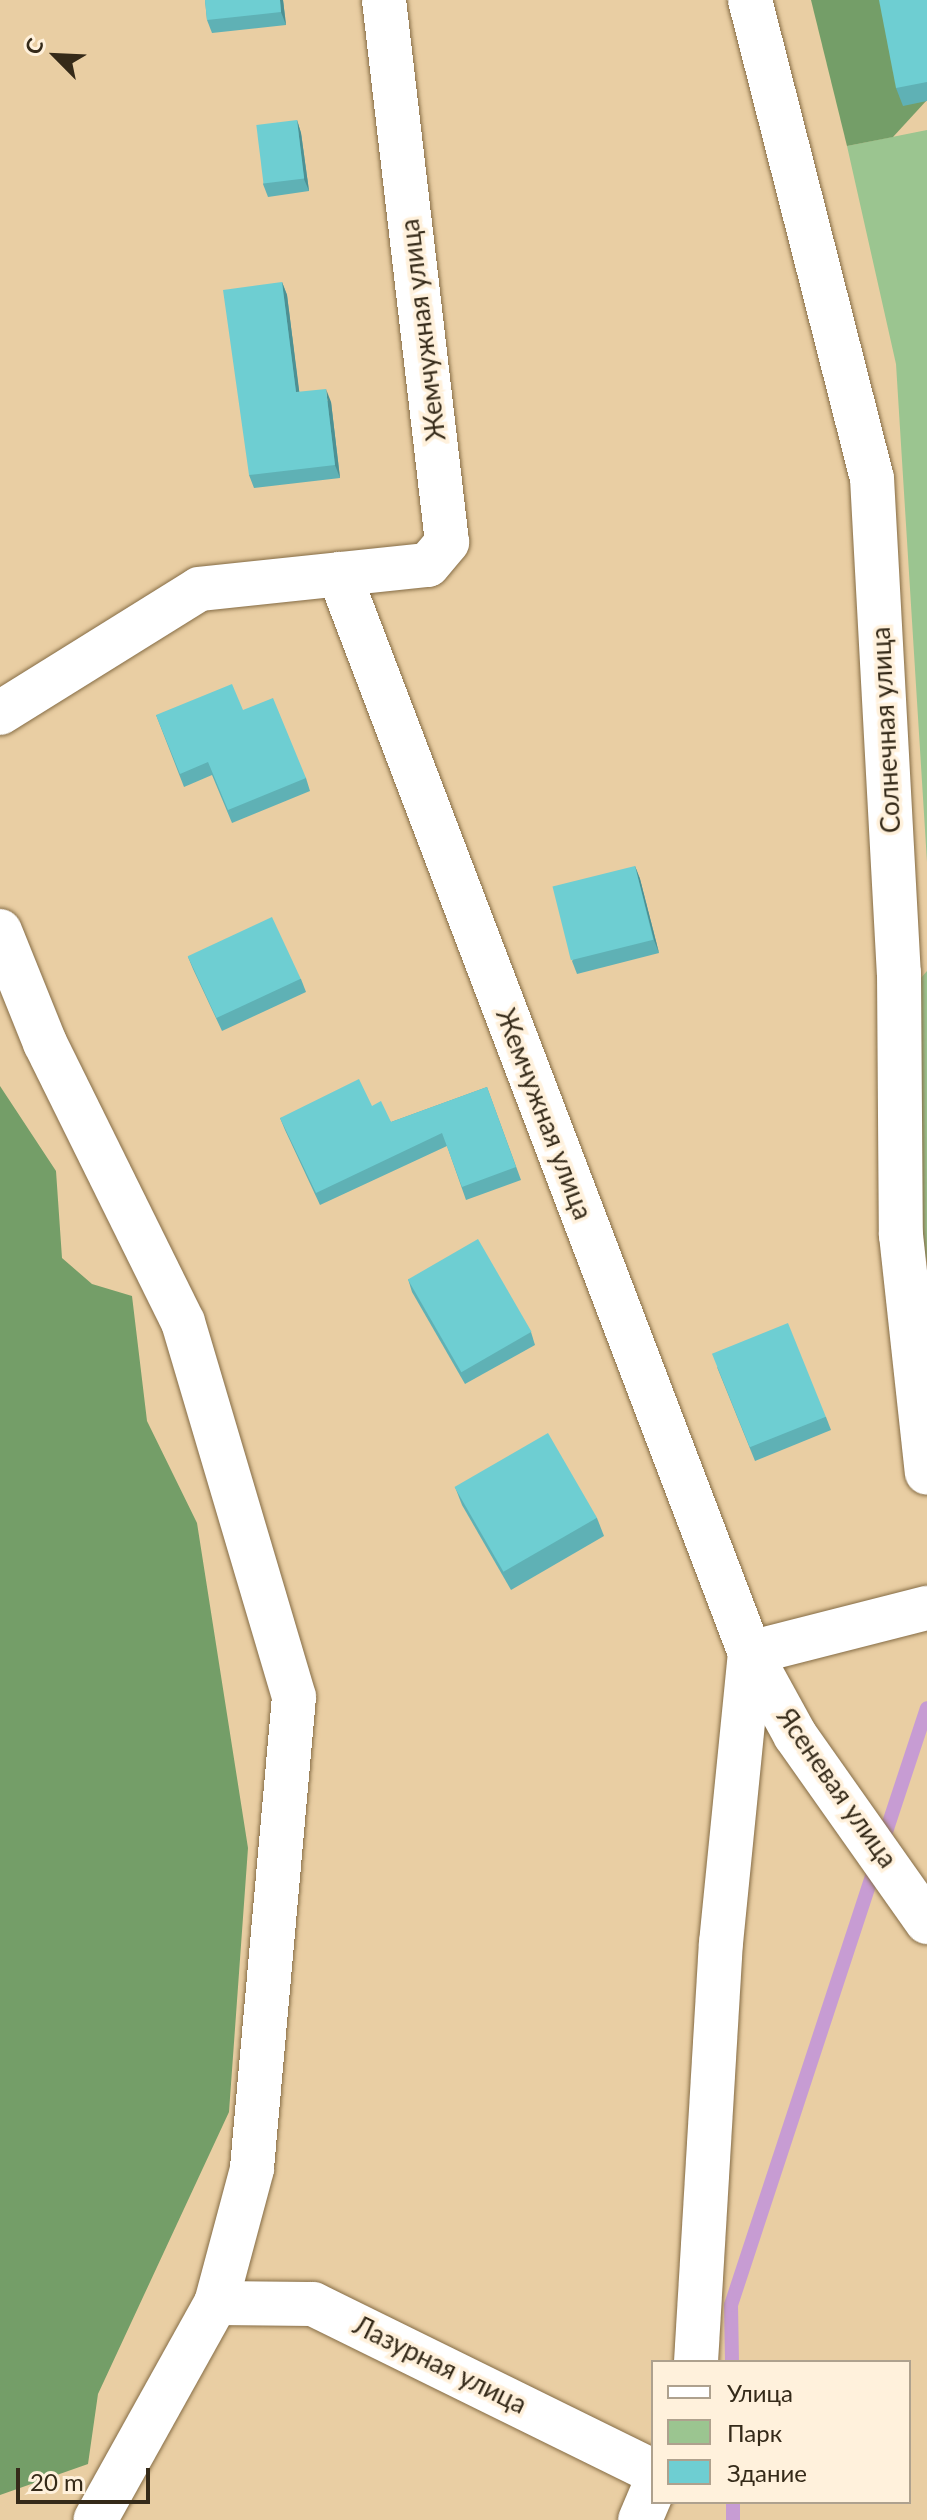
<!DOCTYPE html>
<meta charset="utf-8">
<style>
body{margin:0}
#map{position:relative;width:927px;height:2520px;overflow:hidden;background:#e9cea3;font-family:Lato,sans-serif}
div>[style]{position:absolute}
.green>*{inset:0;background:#9bc590}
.forest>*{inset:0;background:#749e68}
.stream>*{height:14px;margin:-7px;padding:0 7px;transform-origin:7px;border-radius:7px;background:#c79cd3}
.roads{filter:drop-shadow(0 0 2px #856c45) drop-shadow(0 0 2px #856c45)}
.street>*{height:44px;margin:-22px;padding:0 22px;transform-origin:22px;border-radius:22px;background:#fff}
.wall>*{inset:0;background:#5fb1b5}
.shaded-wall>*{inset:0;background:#4d9093}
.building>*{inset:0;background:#6eced2;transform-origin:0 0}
span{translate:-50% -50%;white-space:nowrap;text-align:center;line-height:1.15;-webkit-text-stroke:7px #fff1dc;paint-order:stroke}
.street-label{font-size:26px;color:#352a19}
.legend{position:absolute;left:651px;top:2360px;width:260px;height:144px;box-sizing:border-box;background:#fff1dc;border:2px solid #aea18e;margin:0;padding:10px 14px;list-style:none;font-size:24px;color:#352a19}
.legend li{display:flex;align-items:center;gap:16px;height:40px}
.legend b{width:40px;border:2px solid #aea18e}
.north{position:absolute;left:16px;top:16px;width:80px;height:80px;-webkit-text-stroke:6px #fff1dc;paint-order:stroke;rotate:294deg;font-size:22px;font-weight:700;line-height:32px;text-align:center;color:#352a19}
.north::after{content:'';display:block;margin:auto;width:28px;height:36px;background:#352a19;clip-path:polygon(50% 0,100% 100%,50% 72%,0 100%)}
.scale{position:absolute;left:16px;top:2468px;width:134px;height:36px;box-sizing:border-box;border:4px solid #352a19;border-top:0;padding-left:10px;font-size:24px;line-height:28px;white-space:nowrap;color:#352a19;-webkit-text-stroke:6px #fff1dc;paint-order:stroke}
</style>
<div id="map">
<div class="green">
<i style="clip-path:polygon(927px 130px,927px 862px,896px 364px,847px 146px)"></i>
<i style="clip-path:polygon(927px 971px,927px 1261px,913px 1220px,914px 986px)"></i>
</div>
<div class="forest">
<i style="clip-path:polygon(811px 0,927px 0,927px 100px,893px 137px,847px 146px)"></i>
<i style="clip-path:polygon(0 1086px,56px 1171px,62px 1258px,92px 1284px,132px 1296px,147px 1421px,197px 1523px,248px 1848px,229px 2112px,98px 2394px,88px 2464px,0 2495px)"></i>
</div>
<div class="stream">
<i style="left:882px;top:1844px;width:143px;rotate:-71.7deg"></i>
<i style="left:732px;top:2362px;width:57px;rotate:-91deg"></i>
<i style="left:731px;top:2305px;width:464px;rotate:-71.8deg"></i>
<i style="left:733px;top:2502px;width:18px;rotate:90deg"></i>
</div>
<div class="roads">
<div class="street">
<i style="left:750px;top:0;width:493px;rotate:75.7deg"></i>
<i style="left:872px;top:478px;width:496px;rotate:86.9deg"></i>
<i style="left:899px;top:973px;width:262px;rotate:89.6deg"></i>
<i style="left:901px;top:1235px;width:239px;rotate:83.8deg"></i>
<i style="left:339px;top:574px;width:1155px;rotate:69.15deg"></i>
<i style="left:750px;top:1653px;width:94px;rotate:61.2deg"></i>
<i style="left:795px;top:1735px;width:229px;rotate:54.8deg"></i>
<i style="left:0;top:713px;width:234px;rotate:-31.9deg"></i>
<i style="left:199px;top:589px;width:230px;rotate:-6deg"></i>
<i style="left:428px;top:565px;width:30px;rotate:-50deg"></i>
<i style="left:447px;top:542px;width:546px;rotate:-96.63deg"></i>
<i style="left:0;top:931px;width:121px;rotate:68.1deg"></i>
<i style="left:45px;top:1043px;width:311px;rotate:63.7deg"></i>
<i style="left:183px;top:1322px;width:391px;rotate:73.5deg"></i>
<i style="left:294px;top:1697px;width:474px;rotate:95.1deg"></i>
<i style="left:252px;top:2169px;width:139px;rotate:105deg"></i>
<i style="left:216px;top:2303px;width:248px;rotate:119.1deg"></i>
<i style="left:216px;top:2303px;width:97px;rotate:0.6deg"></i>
<i style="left:313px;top:2304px;width:379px;rotate:26.2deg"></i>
<i style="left:696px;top:2362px;width:420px;rotate:-86.6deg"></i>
<i style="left:721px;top:1943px;width:291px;rotate:-84.3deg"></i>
<i style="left:750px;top:1653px;width:183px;rotate:-14.3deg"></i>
<i style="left:640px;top:2520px;width:33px;rotate:-67deg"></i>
</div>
</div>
<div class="wall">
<i style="clip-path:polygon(205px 0,283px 0,286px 25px,212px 33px,207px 20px)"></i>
<i style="clip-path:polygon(927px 0,927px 101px,903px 106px,896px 88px)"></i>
<i style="clip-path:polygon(297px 120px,301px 133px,309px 191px,268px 197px,263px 184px)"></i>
<i style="clip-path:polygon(282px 282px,287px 295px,299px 392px,331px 402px,340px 478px,254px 488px,249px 475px)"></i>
<i style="clip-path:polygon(243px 710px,306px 778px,310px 791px,232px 823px,212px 775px,184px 787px,156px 715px)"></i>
<i style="clip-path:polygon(635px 866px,640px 879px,659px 953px,577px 974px,572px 961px)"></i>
<i style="clip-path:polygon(188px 957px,301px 979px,306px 992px,222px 1031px,193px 969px)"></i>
<i style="clip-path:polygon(487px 1087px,521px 1180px,466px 1200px,447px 1146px,320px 1205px,285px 1130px,280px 1118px,372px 1106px,391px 1122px)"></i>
<i style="clip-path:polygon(408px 1279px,531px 1332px,535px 1345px,465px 1384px,412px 1292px)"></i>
<i style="clip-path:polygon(717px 1367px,826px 1417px,831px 1430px,755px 1461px)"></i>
<i style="clip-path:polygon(455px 1487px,597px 1518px,604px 1536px,511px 1590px,462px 1505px)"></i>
</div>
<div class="shaded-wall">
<i style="clip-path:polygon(280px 0,283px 0,286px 25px,281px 12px)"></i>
<i style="clip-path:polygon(297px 120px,301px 133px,309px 191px,304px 179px)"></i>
<i style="clip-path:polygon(282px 282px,287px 295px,301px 405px,296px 392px)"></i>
<i style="clip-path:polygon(326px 389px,331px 402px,340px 478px,335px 465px)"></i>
<i style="clip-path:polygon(635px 866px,640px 879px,659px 953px,654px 940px)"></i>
</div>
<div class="building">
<i style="clip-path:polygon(205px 0,280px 0,281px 12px,207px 20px)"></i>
<i style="clip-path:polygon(879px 0,927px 0,927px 82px,896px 88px)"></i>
<i style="left:297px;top:120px;width:59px;height:41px;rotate:83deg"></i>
<i style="clip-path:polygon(282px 282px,296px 392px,326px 389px,335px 465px,249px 475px,223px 290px)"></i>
<i style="clip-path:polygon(232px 684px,243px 710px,273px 698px,306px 778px,228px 810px,208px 762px,180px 774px,156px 715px)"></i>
<i style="left:635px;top:866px;width:76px;height:85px;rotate:76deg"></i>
<i style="left:272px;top:917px;width:68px;height:93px;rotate:65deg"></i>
<i style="clip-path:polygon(359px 1079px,372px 1106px,381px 1101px,391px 1122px,487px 1087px,516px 1167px,462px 1187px,442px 1133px,316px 1193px,280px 1118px)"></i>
<i style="left:478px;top:1239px;width:107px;height:81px;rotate:60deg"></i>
<i style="left:788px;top:1323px;width:101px;height:82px;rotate:68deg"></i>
<i style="left:548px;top:1433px;width:98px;height:108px;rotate:60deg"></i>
</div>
<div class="street-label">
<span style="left:423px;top:330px;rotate:-97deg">Жемчужная улица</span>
<span style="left:886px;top:730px;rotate:-93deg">Солнечная улица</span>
<span style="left:544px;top:1114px;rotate:69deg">Жемчужная улица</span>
<span style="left:837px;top:1788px;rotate:55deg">Ясеневая улица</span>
<span style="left:440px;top:2365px;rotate:26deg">Лазурная улица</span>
</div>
<ul class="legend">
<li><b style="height:10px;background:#fff"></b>Улица</li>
<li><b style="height:22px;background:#9bc590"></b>Парк</li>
<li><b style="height:22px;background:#6eced2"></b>Здание</li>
</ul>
<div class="north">С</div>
<div class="scale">20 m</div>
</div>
